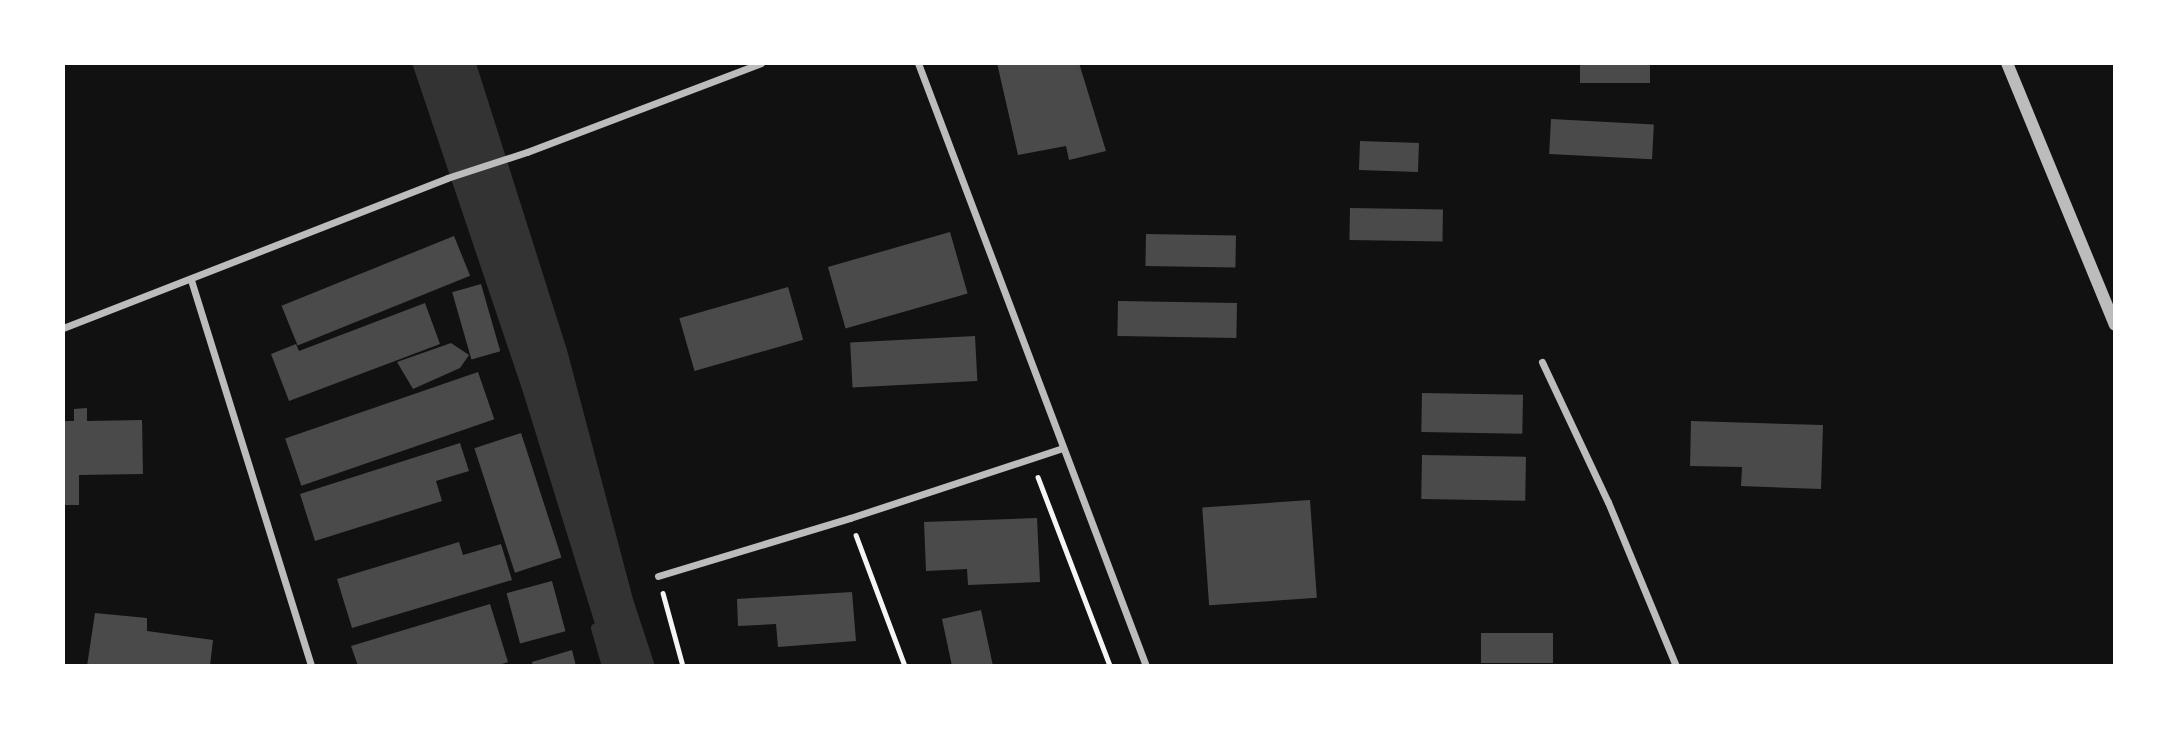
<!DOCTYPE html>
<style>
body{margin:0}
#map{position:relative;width:2178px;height:729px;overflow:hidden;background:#111;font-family:"Public Sans",sans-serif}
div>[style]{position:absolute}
.water>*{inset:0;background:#333}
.stream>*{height:10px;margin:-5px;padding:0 5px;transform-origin:5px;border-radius:5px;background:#333}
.building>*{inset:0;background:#4a4a4a;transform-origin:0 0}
.path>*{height:4.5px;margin:-2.25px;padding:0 2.25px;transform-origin:2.25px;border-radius:2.25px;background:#f5f5f5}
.minor>*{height:7px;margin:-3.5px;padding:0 3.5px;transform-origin:3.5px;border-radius:3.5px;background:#bcbcbc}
.tertiary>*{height:12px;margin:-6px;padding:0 6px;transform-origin:6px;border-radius:6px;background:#bcbcbc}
span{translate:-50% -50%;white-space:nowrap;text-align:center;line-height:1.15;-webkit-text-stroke:7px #fff;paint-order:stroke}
.frame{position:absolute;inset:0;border:65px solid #fff;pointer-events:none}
</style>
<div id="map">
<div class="water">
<i style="clip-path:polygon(412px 63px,476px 63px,567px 350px,633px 599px,655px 666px,608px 666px,523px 392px)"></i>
</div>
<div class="stream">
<i style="left:596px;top:628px;width:40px;rotate:74deg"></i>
</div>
<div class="building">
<i style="clip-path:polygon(997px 63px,1079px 63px,1106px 151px,1069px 160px,1066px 146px,1018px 155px)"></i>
<i style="left:1580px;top:63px;width:70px;height:20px"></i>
<i style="left:1551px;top:119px;width:103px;height:35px;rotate:3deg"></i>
<i style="left:1360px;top:141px;width:59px;height:29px;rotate:2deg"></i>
<i style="left:1350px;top:208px;width:93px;height:32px;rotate:1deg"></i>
<i style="left:950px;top:232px;width:64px;height:127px;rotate:74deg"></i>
<i style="left:1146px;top:234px;width:90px;height:32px;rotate:1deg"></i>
<i style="left:454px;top:236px;width:43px;height:186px;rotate:68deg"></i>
<i style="left:481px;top:284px;width:70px;height:30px;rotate:74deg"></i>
<i style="left:788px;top:287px;width:55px;height:113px;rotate:74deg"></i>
<i style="left:1118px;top:301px;width:119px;height:35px;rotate:1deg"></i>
<i style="clip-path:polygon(425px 303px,440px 344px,289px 401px,271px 354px,296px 344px,299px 351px)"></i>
<i style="left:975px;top:336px;width:45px;height:125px;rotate:87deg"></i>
<i style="clip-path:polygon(451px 343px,469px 355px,460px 368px,413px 389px,397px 362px)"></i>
<i style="left:478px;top:372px;width:50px;height:204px;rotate:71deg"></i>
<i style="left:1422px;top:393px;width:101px;height:39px;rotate:1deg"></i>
<i style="clip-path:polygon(87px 408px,87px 421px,142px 420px,143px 474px,79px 475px,79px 505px,63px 505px,63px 421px,74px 421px,74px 409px)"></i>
<i style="clip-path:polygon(1691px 421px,1823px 425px,1821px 489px,1741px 486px,1742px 467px,1690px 466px)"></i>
<i style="left:521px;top:433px;width:131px;height:49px;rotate:72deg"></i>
<i style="clip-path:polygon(460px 443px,469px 471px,436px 481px,442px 501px,315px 541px,300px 494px)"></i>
<i style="left:1422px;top:455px;width:104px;height:44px;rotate:1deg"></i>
<i style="left:1310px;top:500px;width:98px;height:108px;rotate:86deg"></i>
<i style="clip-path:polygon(1037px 518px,1040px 582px,968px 585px,967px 569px,926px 571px,924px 522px)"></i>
<i style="clip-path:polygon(459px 542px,463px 555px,501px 544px,512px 580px,352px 628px,337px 579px)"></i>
<i style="left:552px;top:581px;width:52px;height:47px;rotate:75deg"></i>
<i style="clip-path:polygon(852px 592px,856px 641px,778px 647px,776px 624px,738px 626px,737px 599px)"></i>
<i style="clip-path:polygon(490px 604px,508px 662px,496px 666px,358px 666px,351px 646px)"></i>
<i style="clip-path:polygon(981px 610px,993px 666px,952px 666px,942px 619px)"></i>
<i style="clip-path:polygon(95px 613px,147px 618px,147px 631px,213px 640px,210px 666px,87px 666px)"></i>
<i style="left:1481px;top:633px;width:72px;height:30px"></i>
<i style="clip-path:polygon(572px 650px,576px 666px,533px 666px,532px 662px)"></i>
</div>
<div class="path">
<i style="left:1038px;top:477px;width:202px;rotate:69.1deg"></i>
<i style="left:856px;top:535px;width:140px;rotate:69.5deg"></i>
<i style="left:663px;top:593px;width:76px;rotate:74.7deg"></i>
</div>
<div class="minor">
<i style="left:918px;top:63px;width:645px;rotate:69.29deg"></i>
<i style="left:191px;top:280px;width:404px;rotate:72.7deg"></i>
<i style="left:63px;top:328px;width:412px;rotate:-21.3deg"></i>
<i style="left:447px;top:178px;width:84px;rotate:-18deg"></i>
<i style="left:527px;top:152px;width:250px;rotate:-20.8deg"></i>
<i style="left:1542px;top:362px;width:155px;rotate:64.8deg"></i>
<i style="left:1608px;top:502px;width:178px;rotate:67.5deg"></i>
<i style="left:658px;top:576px;width:201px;rotate:-16.8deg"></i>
<i style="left:850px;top:518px;width:224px;rotate:-18.2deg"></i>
</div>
<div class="tertiary">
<i style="left:2007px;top:63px;width:283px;rotate:67.6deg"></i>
</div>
<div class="frame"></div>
</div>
